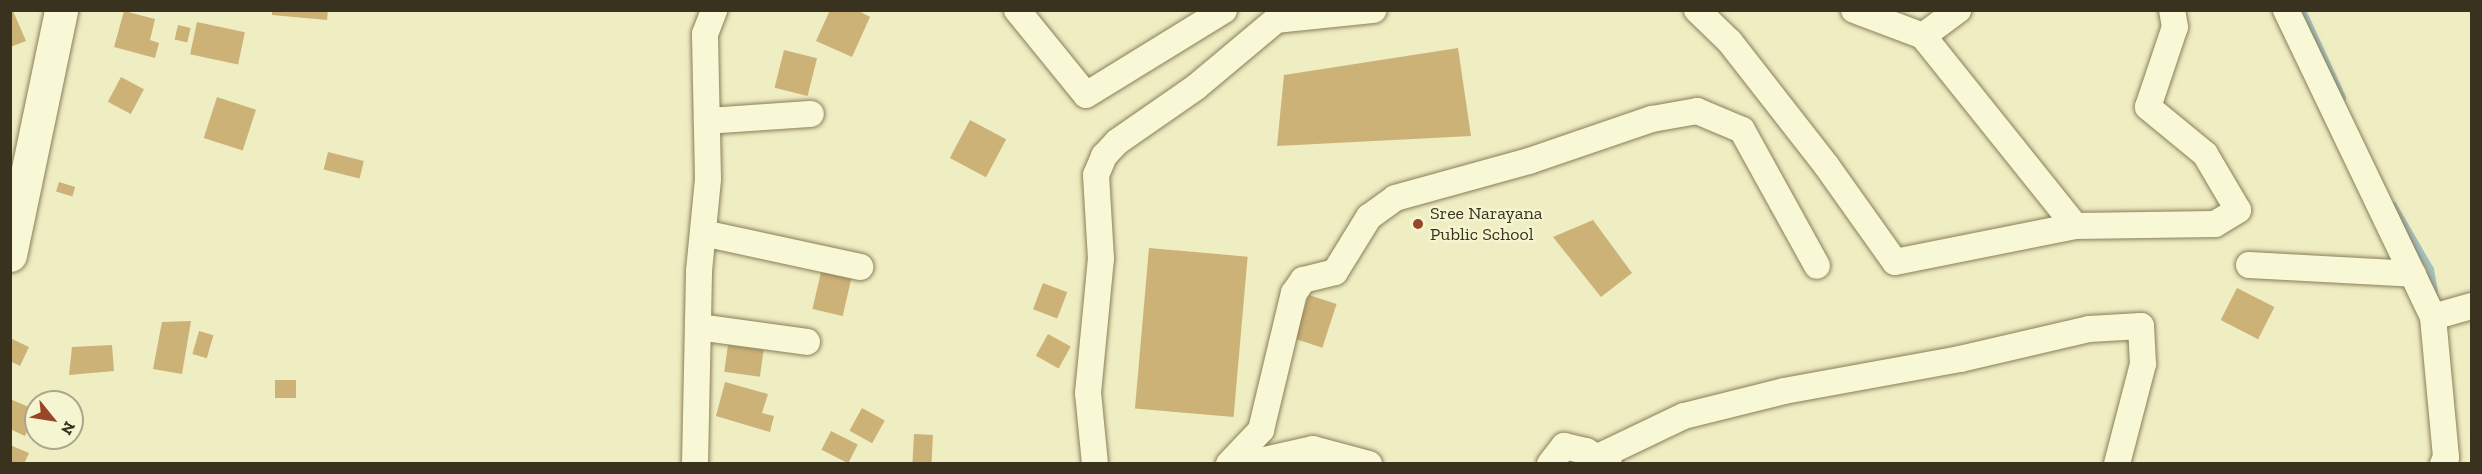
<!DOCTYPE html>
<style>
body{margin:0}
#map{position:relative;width:2482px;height:474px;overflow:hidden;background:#efedc2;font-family:"Zilla Slab",serif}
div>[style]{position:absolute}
.stream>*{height:7px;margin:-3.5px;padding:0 3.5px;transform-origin:3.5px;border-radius:3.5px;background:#a5c1c1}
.building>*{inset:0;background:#cdb278;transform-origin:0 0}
.roads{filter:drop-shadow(0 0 2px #897f59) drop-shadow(0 0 2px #897f59)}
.minor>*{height:26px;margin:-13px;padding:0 13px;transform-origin:13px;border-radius:13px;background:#f9f8d6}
.secondary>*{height:33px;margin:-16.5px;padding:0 16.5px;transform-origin:16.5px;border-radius:16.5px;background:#f9f8d6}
.dots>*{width:16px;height:16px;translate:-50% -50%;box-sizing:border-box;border:3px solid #f6f5d2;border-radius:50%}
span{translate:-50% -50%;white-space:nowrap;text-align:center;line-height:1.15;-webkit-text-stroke:4.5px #f6f5d2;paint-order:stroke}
.poi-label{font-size:18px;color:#38321e}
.left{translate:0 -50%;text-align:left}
.frame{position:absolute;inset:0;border:12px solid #38321e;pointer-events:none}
.north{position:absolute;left:24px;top:390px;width:60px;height:60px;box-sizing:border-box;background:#f6f5d2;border:2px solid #aaa78a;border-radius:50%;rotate:120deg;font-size:16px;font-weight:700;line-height:24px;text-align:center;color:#38321e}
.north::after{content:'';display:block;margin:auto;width:21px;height:27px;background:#994628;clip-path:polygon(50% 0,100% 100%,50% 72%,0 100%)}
</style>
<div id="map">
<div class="stream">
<i style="left:2302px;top:10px;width:96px;rotate:65.3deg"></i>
<i style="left:2393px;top:205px;width:74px;rotate:60deg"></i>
<i style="left:2430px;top:269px;width:28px;rotate:80deg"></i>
</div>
<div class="building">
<i style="clip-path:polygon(272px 10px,328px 10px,327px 20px,272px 15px)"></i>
<i style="clip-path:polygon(830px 10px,857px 10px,870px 17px,852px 57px,816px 41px)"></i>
<i style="clip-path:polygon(13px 11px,26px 41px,10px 47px,10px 12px)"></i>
<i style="clip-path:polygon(124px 11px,155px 19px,150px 40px,159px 43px,155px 58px,114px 47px)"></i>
<i style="left:197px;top:22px;width:49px;height:33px;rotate:12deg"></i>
<i style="left:178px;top:25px;width:13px;height:15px;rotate:13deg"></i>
<i style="clip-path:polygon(1458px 48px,1471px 136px,1277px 146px,1284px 75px)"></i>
<i style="left:784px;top:50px;width:34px;height:39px;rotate:14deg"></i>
<i style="left:121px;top:77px;width:26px;height:28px;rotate:28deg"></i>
<i style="left:217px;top:97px;width:41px;height:43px;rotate:18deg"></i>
<i style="left:970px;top:120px;width:41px;height:43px;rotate:28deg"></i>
<i style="left:328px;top:152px;width:37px;height:18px;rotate:14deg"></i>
<i style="left:59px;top:182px;width:17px;height:10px;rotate:17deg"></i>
<i style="clip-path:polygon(1593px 220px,1632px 273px,1601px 297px,1553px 237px)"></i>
<i style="left:1149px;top:248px;width:99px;height:161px;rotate:5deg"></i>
<i style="left:821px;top:272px;width:31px;height:38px;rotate:13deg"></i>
<i style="left:1043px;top:283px;width:26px;height:28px;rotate:21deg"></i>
<i style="left:2237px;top:288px;width:42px;height:36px;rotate:27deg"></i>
<i style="left:1309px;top:295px;width:29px;height:46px;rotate:18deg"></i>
<i style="clip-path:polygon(191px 321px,182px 374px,153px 369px,162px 322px)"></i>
<i style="left:199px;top:331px;width:15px;height:24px;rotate:16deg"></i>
<i style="left:1048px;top:334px;width:26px;height:25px;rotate:29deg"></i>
<i style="clip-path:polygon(10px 338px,29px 347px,20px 366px,10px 361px)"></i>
<i style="clip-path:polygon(112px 345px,114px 371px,69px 375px,72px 347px)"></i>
<i style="left:728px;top:345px;width:36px;height:27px;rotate:8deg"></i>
<i style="left:275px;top:380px;width:21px;height:18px"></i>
<i style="clip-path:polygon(725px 382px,768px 394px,762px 413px,774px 416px,770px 432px,716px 416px)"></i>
<i style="clip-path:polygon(10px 399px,36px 410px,25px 436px,10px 429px)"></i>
<i style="left:862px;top:408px;width:26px;height:26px;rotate:29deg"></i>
<i style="left:831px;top:431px;width:30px;height:21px;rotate:27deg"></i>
<i style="left:914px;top:434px;width:19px;height:30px;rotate:3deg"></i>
<i style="clip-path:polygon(10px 445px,29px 453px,24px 464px,10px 463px)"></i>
</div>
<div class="roads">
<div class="minor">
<i style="left:1017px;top:10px;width:109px;rotate:50.9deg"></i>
<i style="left:1086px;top:95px;width:162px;rotate:-31.6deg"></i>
<i style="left:1697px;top:10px;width:46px;rotate:44.1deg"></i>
<i style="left:1730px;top:42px;width:156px;rotate:52deg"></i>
<i style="left:1826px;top:165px;width:119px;rotate:54.6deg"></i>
<i style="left:1895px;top:262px;width:184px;rotate:-11.3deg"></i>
<i style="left:2075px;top:226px;width:140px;rotate:-0.8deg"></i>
<i style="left:2215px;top:224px;width:27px;rotate:-31deg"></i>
<i style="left:2238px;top:210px;width:65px;rotate:-120.5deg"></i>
<i style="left:2205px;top:154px;width:74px;rotate:-140.5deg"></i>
<i style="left:2148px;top:107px;width:84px;rotate:-71.4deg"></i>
<i style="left:2175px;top:27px;width:17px;rotate:-100deg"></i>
<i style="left:1854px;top:10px;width:74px;rotate:20.6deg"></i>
<i style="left:1923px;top:36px;width:243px;rotate:51.3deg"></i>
<i style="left:2286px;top:10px;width:340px;rotate:64.4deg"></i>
<i style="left:2433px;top:317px;width:141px;rotate:84.7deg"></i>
<i style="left:2446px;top:457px;width:8px;rotate:113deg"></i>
<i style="left:1923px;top:36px;width:44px;rotate:-36.6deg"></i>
<i style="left:707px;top:121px;width:104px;rotate:-3.9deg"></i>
<i style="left:703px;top:233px;width:161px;rotate:12.2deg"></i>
<i style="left:2249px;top:265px;width:164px;rotate:3.1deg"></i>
<i style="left:2433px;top:317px;width:41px;rotate:-15.8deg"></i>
<i style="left:698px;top:327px;width:110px;rotate:7.8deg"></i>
<i style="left:1598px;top:457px;width:95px;rotate:-25.5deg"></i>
<i style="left:1684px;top:416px;width:103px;rotate:-14deg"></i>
<i style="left:1784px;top:391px;width:179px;rotate:-10.3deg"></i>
<i style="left:1960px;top:359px;width:132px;rotate:-13.1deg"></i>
<i style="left:2089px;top:329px;width:52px;rotate:-3.3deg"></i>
<i style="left:2141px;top:326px;width:38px;rotate:87deg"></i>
<i style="left:2143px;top:364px;width:103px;rotate:104.6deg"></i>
<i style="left:695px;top:464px;width:193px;rotate:-88.8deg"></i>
<i style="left:699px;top:271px;width:92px;rotate:-84.4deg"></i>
<i style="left:708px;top:179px;width:145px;rotate:-91.2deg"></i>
<i style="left:705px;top:34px;width:26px;rotate:-69deg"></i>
<i style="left:1095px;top:464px;width:71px;rotate:-95.6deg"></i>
<i style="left:1088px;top:393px;width:135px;rotate:-84.5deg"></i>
<i style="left:1101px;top:259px;width:84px;rotate:-93.4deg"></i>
<i style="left:1096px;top:175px;width:21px;rotate:-67deg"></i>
<i style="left:1104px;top:156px;width:19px;rotate:-47deg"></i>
<i style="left:1117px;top:142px;width:96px;rotate:-34.8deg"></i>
<i style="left:1196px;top:87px;width:104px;rotate:-39.9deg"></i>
<i style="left:1276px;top:20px;width:98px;rotate:-5.9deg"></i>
<i style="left:1229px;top:464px;width:47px;rotate:-46.7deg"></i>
<i style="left:1261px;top:430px;width:141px;rotate:-76.5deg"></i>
<i style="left:1294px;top:293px;width:16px;rotate:-55deg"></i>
<i style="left:1303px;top:280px;width:33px;rotate:-14deg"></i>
<i style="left:1335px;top:272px;width:65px;rotate:-58.3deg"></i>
<i style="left:1369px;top:217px;width:32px;rotate:-36deg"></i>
<i style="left:1395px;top:198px;width:139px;rotate:-15.4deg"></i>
<i style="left:1529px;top:161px;width:130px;rotate:-18.9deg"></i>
<i style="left:1652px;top:119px;width:46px;rotate:-10.1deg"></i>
<i style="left:1697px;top:111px;width:49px;rotate:22.9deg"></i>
<i style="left:1742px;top:130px;width:155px;rotate:61.1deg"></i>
<i style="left:1247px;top:464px;width:68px;rotate:-12.8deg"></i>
<i style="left:1313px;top:449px;width:58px;rotate:15deg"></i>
<i style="left:1550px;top:464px;width:23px;rotate:-52deg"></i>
<i style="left:1564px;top:446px;width:23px;rotate:13deg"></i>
<i style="left:1586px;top:451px;width:26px;rotate:29deg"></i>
</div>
<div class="secondary">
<i style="left:10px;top:255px;width:250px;rotate:-78.2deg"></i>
</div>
</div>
<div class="dots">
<i style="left:1418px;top:224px;background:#994628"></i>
</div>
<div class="poi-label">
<span class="left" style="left:1430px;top:224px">Sree Narayana<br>Public School</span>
</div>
<div class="frame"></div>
<div class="north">N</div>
</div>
